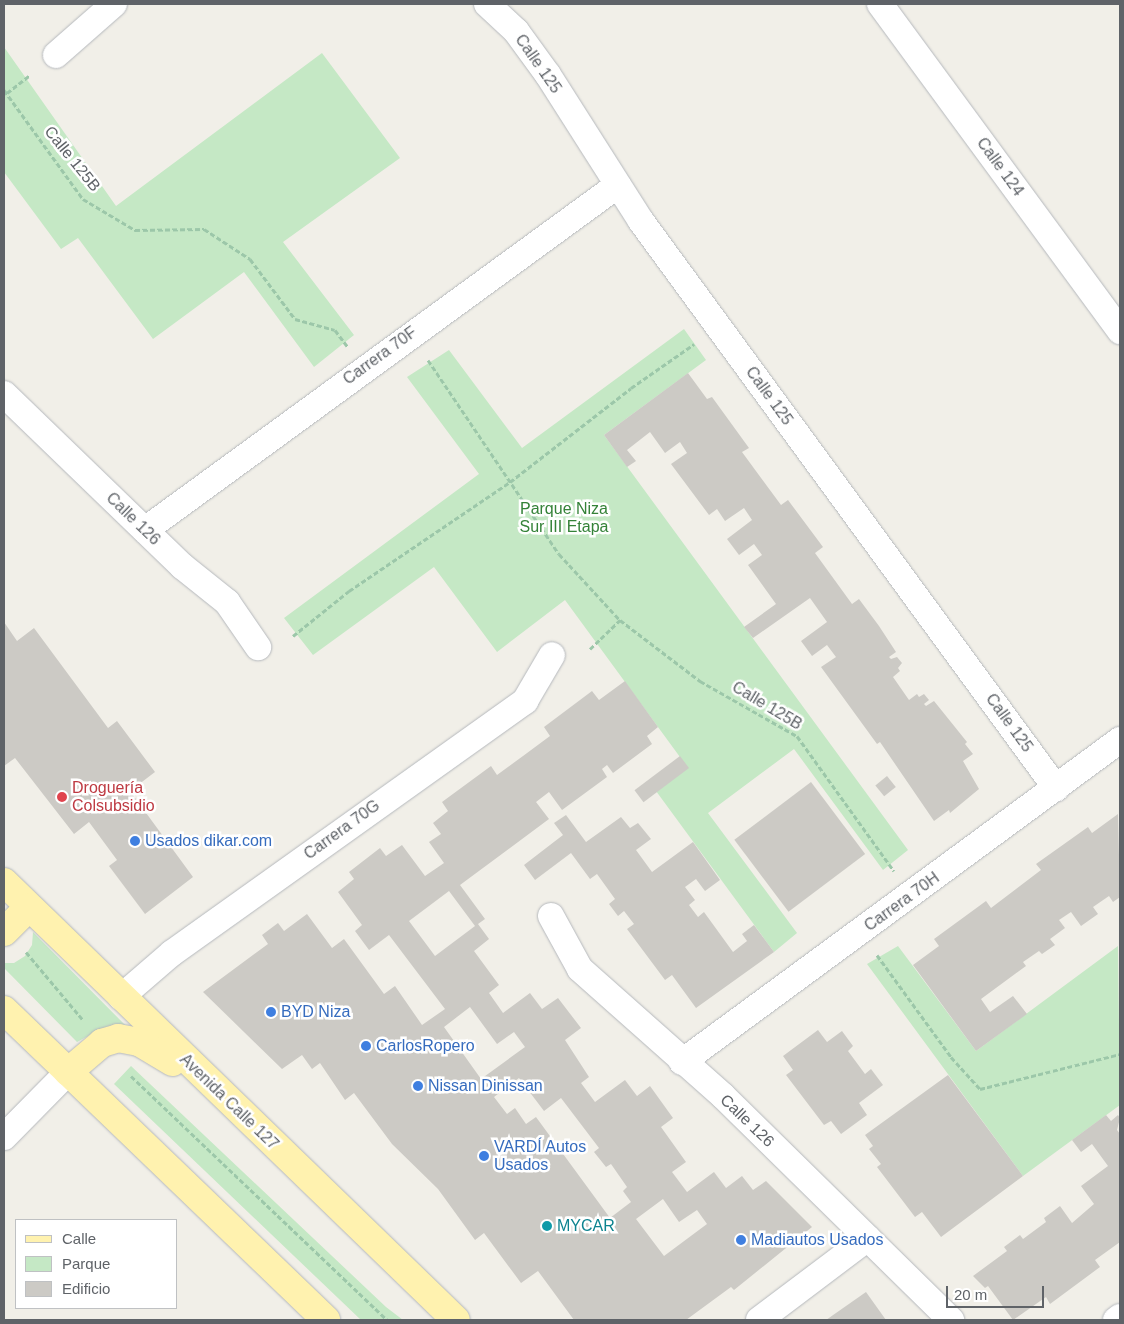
<!DOCTYPE html>
<meta charset="utf-8">
<style>
body{margin:0}
#map{position:relative;width:1124px;height:1324px;overflow:hidden;background:#f1efe8;font-family:Helvetica,sans-serif}
div>[style]{position:absolute}
.green>*{inset:0;background:#c5e8c5}
.building>*{inset:0;background:#cccac5;transform-origin:0 0}
.path>*{height:3px;margin-top:-1.5px;transform-origin:0;background:repeating-linear-gradient(90deg,#9cc7a9 0 5px,transparent 0 7.5px)}
.roads{filter:drop-shadow(0 0 1px #b5b8bc) drop-shadow(0 0 1px #b5b8bc)}
.minor>*{height:26px;margin:-13px;padding:0 13px;transform-origin:13px;border-radius:13px;background:#fff}
.primary>*{height:28px;margin:-14px;padding:0 14px;transform-origin:14px;border-radius:14px;background:#fff2af}
.dots>*{width:14px;height:14px;translate:-50% -50%;box-sizing:border-box;border:2px solid #fff;border-radius:50%}
span{translate:-50% -50%;white-space:nowrap;text-align:center;line-height:1.15;-webkit-text-stroke:5px #fff;paint-order:stroke}
.street-label{font-size:16px;color:#5f6368}
.park-label{font-size:16px;color:#348238}
.health-label{font-size:16px;color:#be3a42}
.left{translate:0 -50%;text-align:left}
.shop-label{font-size:16px;color:#366cbe}
.culture-label{font-size:16px;color:#0d838f}
.frame{position:absolute;inset:0;border:5px solid #5f6368;pointer-events:none}
.legend{position:absolute;left:15px;top:1219px;width:162px;height:90px;box-sizing:border-box;background:#fff;border:1px solid #bfc1c3;margin:0;padding:6px 9px;list-style:none;font-size:15px;color:#5f6368}
.legend li{display:flex;align-items:center;gap:10px;height:25px}
.legend b{width:25px;border:1px solid #bfc1c3}
.scale{position:absolute;left:946px;top:1286px;width:98px;height:22px;box-sizing:border-box;border:2px solid #5f6368;border-top:0;padding-left:6px;font-size:15px;line-height:18px;white-space:nowrap;color:#5f6368;-webkit-text-stroke:4px #fff;paint-order:stroke}
</style>
<div id="map">
<div class="green">
<i style="clip-path:polygon(4px 47px,116px 206px,322px 53px,400px 158px,283px 242px,354px 335px,314px 367px,244px 272px,153px 339px,78px 238px,61px 249px,4px 172px)"></i>
<i style="clip-path:polygon(684px 329px,706px 360px,604px 435px,908px 850px,883px 870px,794px 749px,708px 813px,797px 933px,774px 952px,656px 791px,688px 768px,565px 600px,497px 652px,434px 567px,313px 655px,284px 618px,479px 474px,407px 377px,449px 350px,522px 448px)"></i>
<i style="clip-path:polygon(33px 932px,130px 1030px,101px 1029px,77px 1042px,4px 968px,4px 963px,14px 963px,25px 956px,32px 945px)"></i>
<i style="clip-path:polygon(898px 946px,976px 1051px,1118px 946px,1120px 1105px,1023px 1176px,867px 964px)"></i>
<i style="clip-path:polygon(131px 1066px,386px 1307px,403px 1320px,361px 1320px,114px 1084px)"></i>
</div>
<div class="building">
<i style="clip-path:polygon(688px 373px,707px 399px,712px 397px,749px 448px,742px 452px,781px 505px,788px 500px,823px 547px,815px 553px,852px 604px,859px 599px,879px 626px,896px 652px,889px 657px,891px 659px,897px 657px,902px 663px,898px 668px,900px 671px,893px 677px,909px 700px,917px 694px,919px 697px,924px 694px,929px 700px,924px 704px,926px 706px,934px 701px,967px 742px,965px 744px,973px 754px,963px 761px,979px 789px,950px 813px,949px 810px,934px 821px,880px 742px,877px 744px,821px 667px,836px 657px,827px 645px,812px 656px,801px 641px,827px 622px,810px 598px,753px 638px,744px 627px,776px 604px,748px 565px,762px 555px,754px 544px,739px 555px,727px 539px,752px 520px,744px 508px,725px 521px,717px 509px,709px 515px,671px 464px,687px 453px,680px 442px,665px 453px,650px 432px,627px 450px,636px 461px,627px 467px,604px 435px)"></i>
<i style="clip-path:polygon(4px 622px,17px 641px,34px 628px,108px 728px,117px 721px,155px 772px,130px 791px,193px 877px,145px 914px,109px 866px,117px 860px,89px 822px,74px 834px,15px 758px,4px 766px)"></i>
<i style="clip-path:polygon(evenodd,625px 681px,658px 727px,647px 736px,652px 744px,613px 773px,607px 765px,602px 769px,607px 777px,562px 810px,549px 792px,536px 802px,549px 819px,460px 885px,485px 919px,478px 924px,489px 939px,474px 951px,499px 985px,489px 993px,503px 1013px,530px 993px,542px 1009px,558px 998px,581px 1028px,565px 1040px,589px 1077px,581px 1083px,595px 1102px,625px 1080px,637px 1096px,650px 1086px,673px 1118px,661px 1127px,686px 1162px,672px 1172px,687px 1192px,714px 1172px,726px 1188px,742px 1176px,753px 1190px,766px 1181px,812px 1227px,734px 1290px,731px 1287px,686px 1320px,574px 1320px,538px 1271px,521px 1283px,484px 1233px,475px 1240px,438px 1189px,392px 1144px,354px 1093px,345px 1100px,320px 1063px,312px 1069px,302px 1055px,282px 1069px,203px 992px,268px 944px,262px 935px,278px 923px,284px 931px,307px 914px,332px 948px,344px 939px,384px 994px,395px 986px,422px 1025px,445px 1009px,389px 935px,369px 950px,355px 931px,362px 925px,338px 892px,354px 879px,349px 872px,380px 848px,386px 856px,402px 845px,425px 876px,444px 863px,429px 842px,441px 834px,433px 823px,448px 811px,442px 802px,491px 766px,497px 775px,523px 756px,550px 736px,544px 727px,592px 691px,599px 700px,625px 681px,449px 891px,475px 926px,435px 956px,409px 921px,449px 891px,625px 681px,470px 1007px,497px 1044px,514px 1032px,525px 1047px,481px 1079px,444px 1027px,470px 1007px,625px 681px,519px 1078px,544px 1111px,561px 1098px,599px 1148px,594px 1152px,606px 1167px,611px 1164px,627px 1187px,623px 1191px,631px 1202px,610px 1218px,536px 1117px,526px 1124px,515px 1108px,507px 1114px,494px 1097px,519px 1078px,625px 681px,663px 1199px,679px 1222px,697px 1210px,707px 1224px,664px 1256px,636px 1219px,663px 1199px)"></i>
<i style="left:680px;top:756px;width:15px;height:57px;rotate:53deg"></i>
<i style="left:887px;top:776px;width:14px;height:15px;rotate:51deg"></i>
<i style="left:811px;top:782px;width:90px;height:96px;rotate:53deg"></i>
<i style="clip-path:polygon(1118px 814px,1120px 897px,1113px 902px,1109px 896px,1093px 907px,1098px 914px,1081px 926px,1071px 912px,1059px 920px,1065px 928px,1050px 939px,1055px 945px,1042px 954px,1039px 951px,1023px 962px,1026px 966px,981px 999px,990px 1012px,1013px 996px,1027px 1014px,976px 1051px,913px 965px,939px 946px,934px 939px,986px 901px,991px 908px,1041px 870px,1036px 864px,1088px 827px,1092px 833px)"></i>
<i style="clip-path:polygon(566px 815px,586px 842px,621px 817px,630px 828px,638px 823px,651px 839px,636px 850px,652px 872px,693px 842px,720px 880px,705px 891px,696px 879px,685px 887px,695px 900px,689px 905px,698px 917px,704px 912px,733px 952px,747px 941px,742px 934px,754px 925px,774px 952px,696px 1008px,672px 975px,665px 980px,627px 929px,634px 924px,624px 911px,618px 916px,609px 904px,615px 899px,597px 874px,590px 879px,571px 853px,535px 880px,524px 865px,563px 835px,554px 823px)"></i>
<i style="clip-path:polygon(818px 1030px,827px 1042px,842px 1031px,853px 1046px,848px 1051px,865px 1074px,871px 1069px,883px 1085px,859px 1103px,867px 1115px,841px 1134px,831px 1121px,824px 1125px,786px 1075px,793px 1070px,783px 1056px)"></i>
<i style="clip-path:polygon(948px 1075px,1023px 1176px,941px 1237px,922px 1212px,915px 1217px,877px 1167px,881px 1164px,869px 1149px,873px 1146px,865px 1135px)"></i>
<i style="clip-path:polygon(1106px 1115px,1111px 1121px,1118px 1115px,1120px 1118px,1117px 1130px,1120px 1134px,1120px 1242px,1095px 1260px,1100px 1267px,1050px 1304px,1046px 1297px,1013px 1320px,988px 1286px,985px 1288px,973px 1276px,1007px 1251px,1004px 1247px,1020px 1235px,1023px 1239px,1046px 1222px,1044px 1218px,1060px 1206px,1072px 1223px,1094px 1204px,1081px 1186px,1108px 1166px,1092px 1144px,1081px 1152px,1072px 1140px)"></i>
<i style="clip-path:polygon(866px 1292px,886px 1320px,826px 1320px)"></i>
</div>
<div class="path">
<i style="left:4px;top:90px;width:135px;rotate:54.1deg"></i>
<i style="left:83px;top:199px;width:61px;rotate:30.8deg"></i>
<i style="left:135px;top:230px;width:69px;rotate:-0.8deg"></i>
<i style="left:204px;top:229px;width:55px;rotate:33.1deg"></i>
<i style="left:250px;top:259px;width:75px;rotate:53.1deg"></i>
<i style="left:295px;top:319px;width:41px;rotate:15.4deg"></i>
<i style="left:335px;top:330px;width:21px;rotate:53deg"></i>
<i style="left:7px;top:93px;width:28px;rotate:-38deg"></i>
<i style="left:428px;top:360px;width:234px;rotate:56deg"></i>
<i style="left:559px;top:554px;width:90px;rotate:47.3deg"></i>
<i style="left:293px;top:636px;width:72px;rotate:-38.8deg"></i>
<i style="left:349px;top:591px;width:194px;rotate:-34.1deg"></i>
<i style="left:510px;top:482px;width:153px;rotate:-37.8deg"></i>
<i style="left:631px;top:388px;width:77px;rotate:-34.9deg"></i>
<i style="left:590px;top:649px;width:42px;rotate:-44deg"></i>
<i style="left:620px;top:620px;width:101px;rotate:37.3deg"></i>
<i style="left:700px;top:681px;width:112px;rotate:29.6deg"></i>
<i style="left:797px;top:736px;width:166px;rotate:54.3deg"></i>
<i style="left:26px;top:952px;width:89px;rotate:50deg"></i>
<i style="left:877px;top:955px;width:126px;rotate:54deg"></i>
<i style="left:951px;top:1057px;width:43px;rotate:47.8deg"></i>
<i style="left:980px;top:1089px;width:144px;rotate:-14deg"></i>
<i style="left:131px;top:1076px;width:354px;rotate:43.6deg"></i>
</div>
<div class="roads">
<div class="minor">
<i style="left:487px;top:4px;width:40px;rotate:43deg"></i>
<i style="left:516px;top:31px;width:54px;rotate:54deg"></i>
<i style="left:548px;top:75px;width:173px;rotate:57.5deg"></i>
<i style="left:641px;top:221px;width:703px;rotate:53.8deg"></i>
<i style="left:880px;top:4px;width:406px;rotate:53.7deg"></i>
<i style="left:56px;top:55px;width:77px;rotate:-41.3deg"></i>
<i style="left:4px;top:394px;width:248px;rotate:44deg"></i>
<i style="left:182px;top:566px;width:58px;rotate:38.7deg"></i>
<i style="left:227px;top:602px;width:55px;rotate:55.4deg"></i>
<i style="left:145px;top:530px;width:585px;rotate:-36.11deg"></i>
<i style="left:551px;top:916px;width:60px;rotate:61.3deg"></i>
<i style="left:580px;top:969px;width:191px;rotate:41.6deg"></i>
<i style="left:723px;top:1096px;width:320px;rotate:44.5deg"></i>
<i style="left:121px;top:997px;width:67px;rotate:-40.8deg"></i>
<i style="left:172px;top:953px;width:434px;rotate:-35.5deg"></i>
<i style="left:525px;top:701px;width:53px;rotate:-59.6deg"></i>
<i style="left:682px;top:1062px;width:544px;rotate:-36.32deg"></i>
<i style="left:4px;top:1137px;width:91px;rotate:-45.4deg"></i>
<i style="left:759px;top:1320px;width:136px;rotate:-37deg"></i>
<i style="left:1116px;top:1320px;width:5px;rotate:-37deg"></i>
</div>
<div class="primary">
<i style="left:4px;top:882px;width:629px;rotate:44.1deg"></i>
<i style="left:4px;top:932px;width:35px;rotate:-45deg"></i>
<i style="left:4px;top:1010px;width:447px;rotate:43.9deg"></i>
<i style="left:68px;top:1072px;width:45px;rotate:-40.5deg"></i>
<i style="left:102px;top:1043px;width:17px;rotate:-17deg"></i>
<i style="left:118px;top:1038px;width:21px;rotate:11deg"></i>
<i style="left:139px;top:1042px;width:39px;rotate:31deg"></i>
</div>
</div>
<div class="dots">
<i style="left:62px;top:797px;background:#e0444e"></i>
<i style="left:135px;top:841px;background:#3f7fe0"></i>
<i style="left:271px;top:1012px;background:#3f7fe0"></i>
<i style="left:366px;top:1046px;background:#3f7fe0"></i>
<i style="left:418px;top:1086px;background:#3f7fe0"></i>
<i style="left:484px;top:1156px;background:#3f7fe0"></i>
<i style="left:547px;top:1226px;background:#0f9aa8"></i>
<i style="left:741px;top:1240px;background:#3f7fe0"></i>
</div>
<div class="street-label">
<span style="left:538px;top:64px;rotate:55deg">Calle 125</span>
<span style="left:72px;top:159px;rotate:51deg">Calle 125B</span>
<span style="left:1000px;top:167px;rotate:54deg">Calle 124</span>
<span style="left:380px;top:356px;rotate:-36deg">Carrera 70F</span>
<span style="left:769px;top:396px;rotate:54deg">Calle 125</span>
<span style="left:133px;top:519px;rotate:44deg">Calle 126</span>
<span style="left:767px;top:706px;rotate:31deg">Calle 125B</span>
<span style="left:1009px;top:723px;rotate:54deg">Calle 125</span>
<span style="left:342px;top:830px;rotate:-36deg">Carrera 70G</span>
<span style="left:902px;top:902px;rotate:-36deg">Carrera 70H</span>
<span style="left:229px;top:1102px;rotate:44deg">Avenida Calle 127</span>
<span style="left:747px;top:1121px;rotate:44deg">Calle 126</span>
</div>
<div class="park-label">
<span style="left:564px;top:518px">Parque Niza<br>Sur III Etapa</span>
</div>
<div class="health-label">
<span class="left" style="left:72px;top:797px">Droguería<br>Colsubsidio</span>
</div>
<div class="shop-label">
<span class="left" style="left:145px;top:841px">Usados dikar.com</span>
<span class="left" style="left:281px;top:1012px">BYD Niza</span>
<span class="left" style="left:376px;top:1046px">CarlosRopero</span>
<span class="left" style="left:428px;top:1086px">Nissan Dinissan</span>
<span class="left" style="left:494px;top:1156px">VARDÍ Autos<br>Usados</span>
<span class="left" style="left:751px;top:1240px">Madiautos Usados</span>
</div>
<div class="culture-label">
<span class="left" style="left:557px;top:1226px">MYCAR</span>
</div>
<div class="frame"></div>
<ul class="legend">
<li><b style="height:6px;background:#fff2af"></b>Calle</li>
<li><b style="height:14px;background:#c5e8c5"></b>Parque</li>
<li><b style="height:14px;background:#cccac5"></b>Edificio</li>
</ul>
<div class="scale">20 m</div>
</div>
